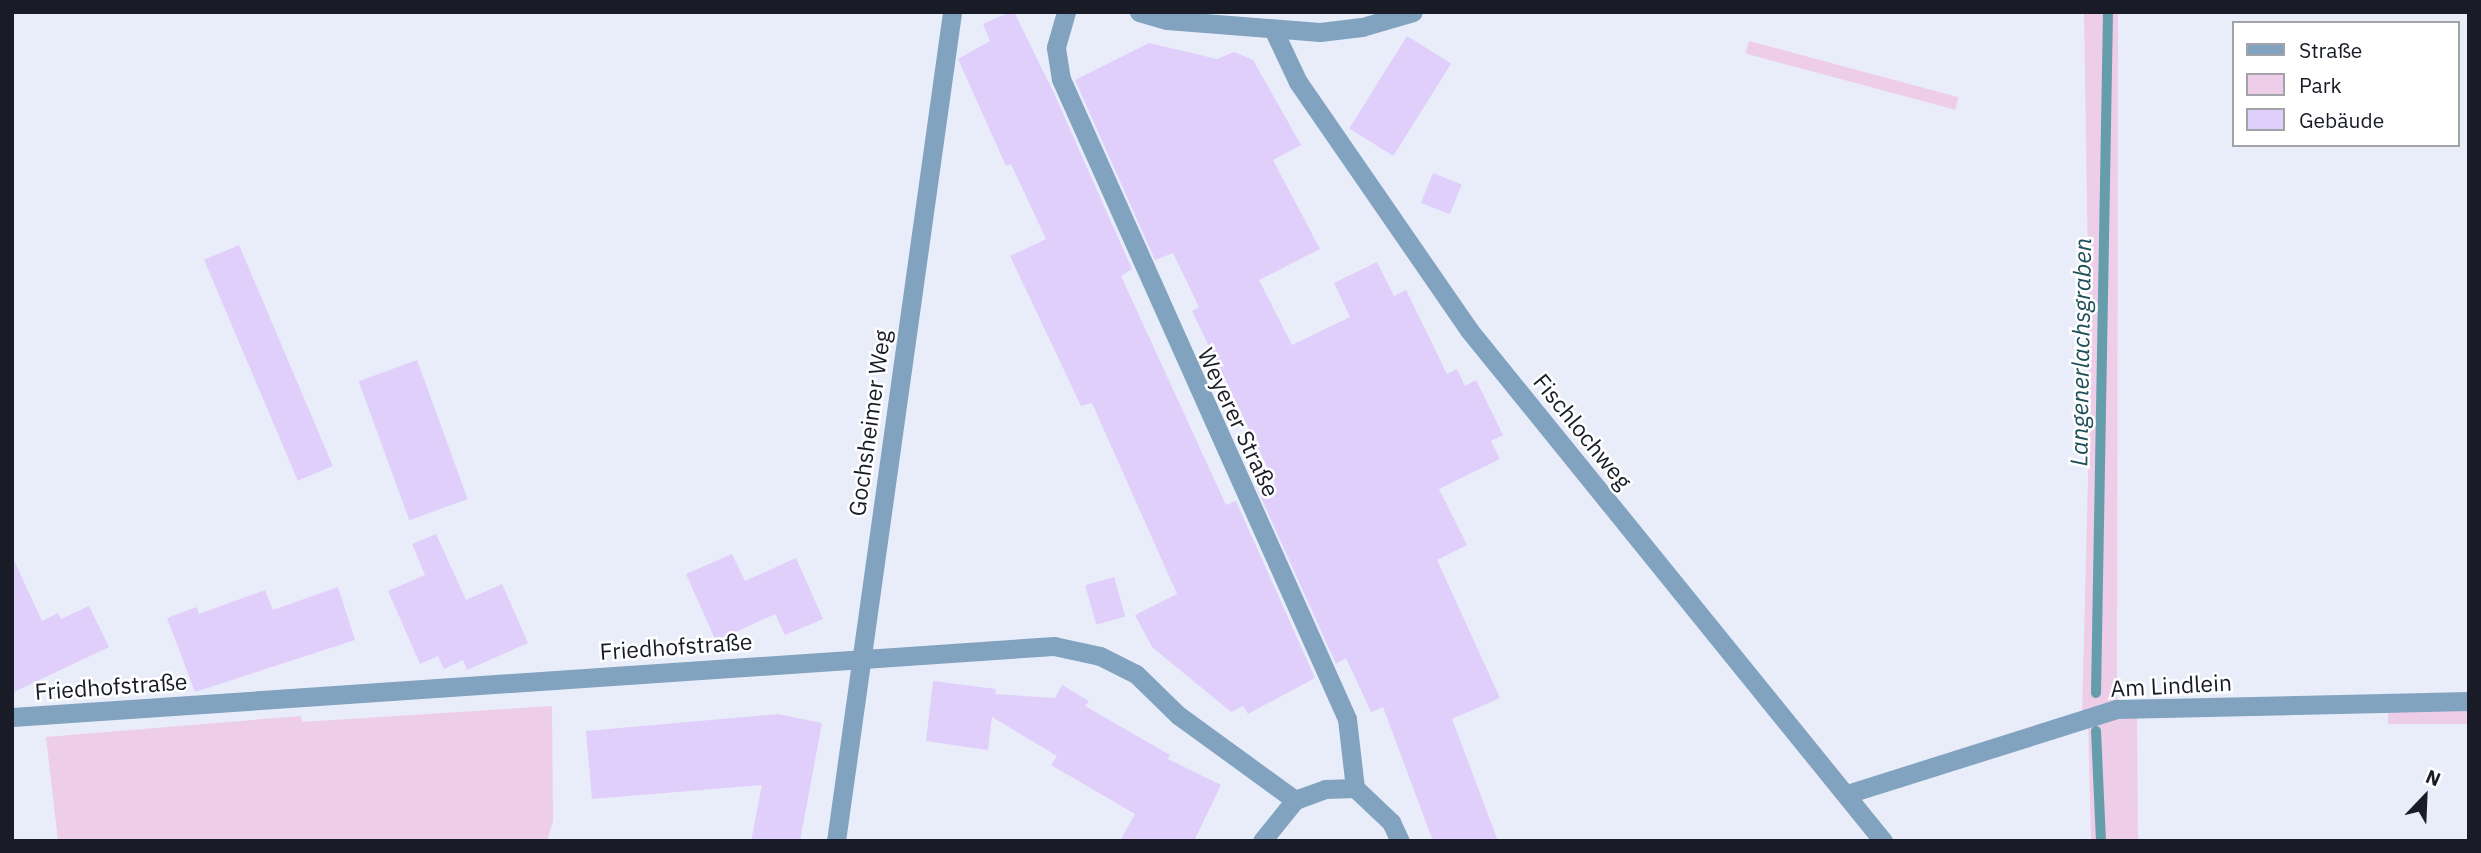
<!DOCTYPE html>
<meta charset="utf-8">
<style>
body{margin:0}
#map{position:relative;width:2481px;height:853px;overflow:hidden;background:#e9edfa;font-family:"IBM Plex Sans",sans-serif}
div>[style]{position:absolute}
.green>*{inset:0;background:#eecde9;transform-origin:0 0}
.stream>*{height:10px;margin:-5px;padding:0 5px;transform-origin:5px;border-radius:5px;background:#669dab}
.building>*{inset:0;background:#e0cffb;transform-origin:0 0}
.minor>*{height:19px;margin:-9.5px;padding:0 9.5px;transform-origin:9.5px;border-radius:9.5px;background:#82a3bf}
span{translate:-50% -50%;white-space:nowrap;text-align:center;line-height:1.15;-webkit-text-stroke:5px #fff;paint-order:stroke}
.street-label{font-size:23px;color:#191c27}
.water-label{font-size:24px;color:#1e4f59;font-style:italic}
.frame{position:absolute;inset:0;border:14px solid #191c27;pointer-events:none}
.legend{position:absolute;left:2232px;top:21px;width:228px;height:126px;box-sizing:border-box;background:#fff;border:2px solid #a3a4a9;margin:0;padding:9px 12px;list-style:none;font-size:21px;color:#191c27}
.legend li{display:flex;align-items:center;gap:14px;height:35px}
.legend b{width:35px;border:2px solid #a3a4a9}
.north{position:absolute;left:2390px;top:762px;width:70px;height:70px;-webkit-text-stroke:5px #fff;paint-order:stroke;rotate:23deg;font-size:19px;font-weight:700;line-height:28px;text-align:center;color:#191c27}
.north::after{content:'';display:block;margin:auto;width:24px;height:32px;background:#191c27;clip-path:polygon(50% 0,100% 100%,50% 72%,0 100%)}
</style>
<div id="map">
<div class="green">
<i style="clip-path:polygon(2084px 12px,2118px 12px,2117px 709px,2137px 708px,2138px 841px,2091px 841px,2088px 717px,2082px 717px,2090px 399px)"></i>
<i style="left:1749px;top:41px;width:217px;height:13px;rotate:15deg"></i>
<i style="left:2469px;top:701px;width:23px;height:81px;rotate:90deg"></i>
<i style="clip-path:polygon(552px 706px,553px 821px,547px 841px,58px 841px,46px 737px,301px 716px,302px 722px)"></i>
</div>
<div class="stream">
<i style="left:2096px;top:693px;width:681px;rotate:-88.99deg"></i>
<i style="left:2096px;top:731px;width:110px;rotate:87.4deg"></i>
</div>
<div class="building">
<i style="clip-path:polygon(1010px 12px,1014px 12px,1053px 91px,1132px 269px,1121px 276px,1226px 505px,1236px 501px,1315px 678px,1248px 714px,1243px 706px,1231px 712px,1152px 647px,1135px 615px,1177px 594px,1092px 403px,1081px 406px,1010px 256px,1046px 239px,1011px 164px,1006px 166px,958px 59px,990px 41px,983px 24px)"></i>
<i style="left:1407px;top:36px;width:52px;height:109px;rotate:32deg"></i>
<i style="clip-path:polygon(1149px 43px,1217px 59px,1234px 52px,1253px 60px,1301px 145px,1273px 160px,1320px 249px,1259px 280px,1292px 345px,1350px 317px,1334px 283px,1377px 262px,1394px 296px,1406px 290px,1447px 374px,1457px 369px,1465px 386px,1476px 380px,1503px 435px,1491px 441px,1500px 459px,1439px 489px,1467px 545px,1437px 560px,1500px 698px,1452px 719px,1498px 841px,1433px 841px,1383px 707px,1371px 712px,1346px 658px,1336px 664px,1258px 491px,1275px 483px,1192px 311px,1199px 307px,1173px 253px,1155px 260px,1075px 80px)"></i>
<i style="left:1433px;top:173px;width:31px;height:32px;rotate:22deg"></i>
<i style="left:239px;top:245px;width:240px;height:38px;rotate:67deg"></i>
<i style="left:417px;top:360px;width:148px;height:62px;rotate:70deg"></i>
<i style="clip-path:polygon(436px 534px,466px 600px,502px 584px,528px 643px,467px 670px,463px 660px,444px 669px,438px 656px,420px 664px,388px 591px,425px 575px,412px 544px)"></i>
<i style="clip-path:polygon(732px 554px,745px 581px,796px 558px,823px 619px,785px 635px,775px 614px,716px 641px,686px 574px)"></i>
<i style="clip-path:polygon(12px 556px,42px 621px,58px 613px,61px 619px,89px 606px,109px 647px,12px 693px)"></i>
<i style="left:1114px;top:577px;width:41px;height:30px;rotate:74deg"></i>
<i style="clip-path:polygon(338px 587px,355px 640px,195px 692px,167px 618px,197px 607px,199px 614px,265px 590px,273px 610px)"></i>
<i style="clip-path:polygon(933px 681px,996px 689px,995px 694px,1055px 698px,1062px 685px,1089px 701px,1085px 706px,1170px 755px,1168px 759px,1221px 785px,1194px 841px,1120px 841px,1135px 814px,1051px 765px,1057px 756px,992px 717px,988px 750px,926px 741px)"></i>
<i style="clip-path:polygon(778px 714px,822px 723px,800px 841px,751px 841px,762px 785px,592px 799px,586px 731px)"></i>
</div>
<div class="minor">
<i style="left:1066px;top:12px;width:37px;rotate:106deg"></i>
<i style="left:1056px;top:48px;width:31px;rotate:81deg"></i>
<i style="left:1061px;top:79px;width:701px;rotate:65.92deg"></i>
<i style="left:1347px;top:719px;width:69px;rotate:83.4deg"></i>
<i style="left:1355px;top:788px;width:50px;rotate:43.4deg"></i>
<i style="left:1391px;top:822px;width:21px;rotate:65deg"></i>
<i style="left:1139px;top:12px;width:29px;rotate:16deg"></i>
<i style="left:1167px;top:20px;width:153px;rotate:4.5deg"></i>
<i style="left:1320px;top:32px;width:42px;rotate:-6.8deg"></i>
<i style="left:1362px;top:27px;width:53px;rotate:-16.4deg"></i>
<i style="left:1274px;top:31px;width:56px;rotate:64.8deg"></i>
<i style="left:1298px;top:82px;width:301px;rotate:55.4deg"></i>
<i style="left:1469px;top:330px;width:658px;rotate:50.99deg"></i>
<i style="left:12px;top:717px;width:1044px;rotate:-3.9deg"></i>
<i style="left:1054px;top:646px;width:47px;rotate:12.3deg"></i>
<i style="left:1100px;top:656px;width:40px;rotate:26.6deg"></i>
<i style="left:1136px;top:674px;width:59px;rotate:44.3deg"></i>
<i style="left:1178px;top:715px;width:145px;rotate:36deg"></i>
<i style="left:1847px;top:794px;width:283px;rotate:-17.5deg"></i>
<i style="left:2117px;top:709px;width:352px;rotate:-1.3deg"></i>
<i style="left:836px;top:841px;width:837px;rotate:-82.03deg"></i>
<i style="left:1262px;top:841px;width:53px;rotate:-51.2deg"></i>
<i style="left:1295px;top:800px;width:32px;rotate:-20deg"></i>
<i style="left:1325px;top:789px;width:30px;rotate:-2deg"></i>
</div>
<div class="street-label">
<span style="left:1239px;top:422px;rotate:65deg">Weyerer Straße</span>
<span style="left:869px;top:423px;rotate:-82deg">Gochsheimer Weg</span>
<span style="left:1583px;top:431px;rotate:51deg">Fischlochweg</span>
<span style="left:676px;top:646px;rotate:-4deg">Friedhofstraße</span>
<span style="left:2171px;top:685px;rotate:-3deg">Am Lindlein</span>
<span style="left:111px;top:686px;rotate:-4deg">Friedhofstraße</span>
</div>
<div class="water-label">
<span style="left:2081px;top:352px;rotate:-89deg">Langenerlachsgraben</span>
</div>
<div class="frame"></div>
<ul class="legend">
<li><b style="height:9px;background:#82a3bf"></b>Straße</li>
<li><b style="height:19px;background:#eecde9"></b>Park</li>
<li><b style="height:19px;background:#e0cffb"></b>Gebäude</li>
</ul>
<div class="north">N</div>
</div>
